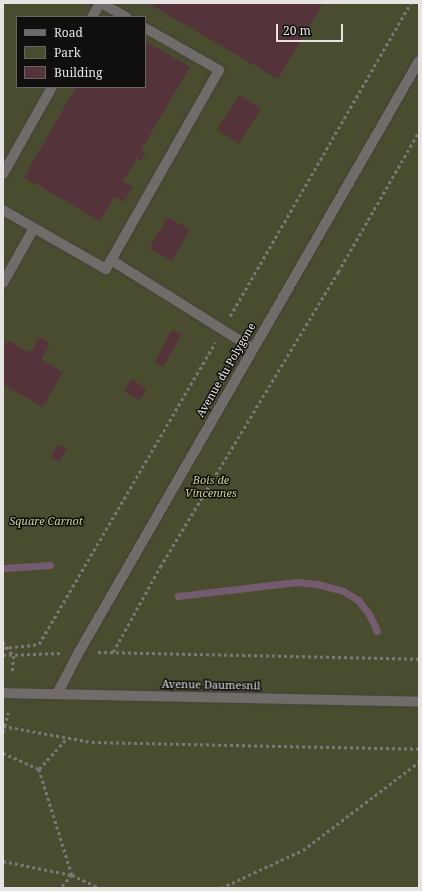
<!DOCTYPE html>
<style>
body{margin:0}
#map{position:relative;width:422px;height:891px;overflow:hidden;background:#2a2523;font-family:"Noto Serif",serif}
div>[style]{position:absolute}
.green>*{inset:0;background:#4a4c2f}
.stream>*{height:7px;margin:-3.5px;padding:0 3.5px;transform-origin:3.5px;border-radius:3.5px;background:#755b70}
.building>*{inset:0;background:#54343a;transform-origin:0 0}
.path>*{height:2.5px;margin-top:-1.25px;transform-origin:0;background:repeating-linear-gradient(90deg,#7c7776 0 3px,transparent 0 6px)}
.roads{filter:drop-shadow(0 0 1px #45413f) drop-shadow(0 0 1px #45413f)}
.service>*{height:10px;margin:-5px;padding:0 5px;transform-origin:5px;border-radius:5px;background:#716b69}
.pedestrian>*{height:10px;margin:-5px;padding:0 5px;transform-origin:5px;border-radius:5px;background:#716b69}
.tertiary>*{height:10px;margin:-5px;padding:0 5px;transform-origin:5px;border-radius:5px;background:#716b69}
span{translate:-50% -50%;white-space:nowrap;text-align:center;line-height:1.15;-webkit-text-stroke:3px #110e0e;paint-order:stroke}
.street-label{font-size:11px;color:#e7e3e2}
.park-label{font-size:11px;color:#c9ce94;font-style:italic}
.frame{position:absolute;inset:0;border:4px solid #e7e3e2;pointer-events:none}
.legend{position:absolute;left:16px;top:16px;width:130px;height:72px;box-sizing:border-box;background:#110e0e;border:1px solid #676363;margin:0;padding:5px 7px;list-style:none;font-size:12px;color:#e7e3e2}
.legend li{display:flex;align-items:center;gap:8px;height:20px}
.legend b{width:20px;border:1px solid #676363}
.scale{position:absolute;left:276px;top:24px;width:67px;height:18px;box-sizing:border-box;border:2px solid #e7e3e2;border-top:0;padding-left:5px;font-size:12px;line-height:14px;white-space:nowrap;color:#e7e3e2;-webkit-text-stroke:3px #110e0e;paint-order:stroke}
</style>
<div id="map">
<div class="green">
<i style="clip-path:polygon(evenodd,3px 3px,419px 3px,419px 888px,3px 888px,3px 3px,17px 17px,145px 17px,145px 87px,17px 87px,17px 17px)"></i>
</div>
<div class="stream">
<i style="left:3px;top:568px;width:47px;rotate:-3.7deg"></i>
<i style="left:178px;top:596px;width:120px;rotate:-6.7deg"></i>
<i style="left:297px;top:582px;width:20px;rotate:6deg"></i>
<i style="left:317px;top:584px;width:27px;rotate:15deg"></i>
<i style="left:343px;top:591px;width:17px;rotate:31deg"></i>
<i style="left:358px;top:600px;width:18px;rotate:52deg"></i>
<i style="left:369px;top:614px;width:19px;rotate:65deg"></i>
</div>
<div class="building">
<i style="clip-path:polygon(148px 3px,323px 3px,278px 79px)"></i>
<i style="clip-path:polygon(145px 41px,190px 67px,141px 150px,146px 153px,141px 161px,137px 158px,123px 181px,133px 187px,124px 202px,114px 197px,100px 221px,24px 177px,76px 87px,145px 87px)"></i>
<i style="left:239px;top:95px;width:26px;height:41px;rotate:32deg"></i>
<i style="left:167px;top:217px;width:26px;height:36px;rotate:29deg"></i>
<i style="left:172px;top:330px;width:10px;height:37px;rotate:29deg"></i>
<i style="clip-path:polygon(39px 337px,50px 344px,41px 359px,63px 372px,42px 407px,3px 384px,3px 348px,8px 340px,30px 353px)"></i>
<i style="left:132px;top:379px;width:18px;height:14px;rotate:34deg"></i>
<i style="left:58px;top:444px;width:10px;height:15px;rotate:29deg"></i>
</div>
<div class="path">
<i style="left:230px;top:316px;width:362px;rotate:-60deg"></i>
<i style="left:3px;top:642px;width:18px;rotate:52deg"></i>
<i style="left:14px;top:656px;width:18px;rotate:96deg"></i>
<i style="left:3px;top:648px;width:36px;rotate:-6deg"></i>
<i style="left:39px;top:644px;width:349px;rotate:-59.7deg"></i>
<i style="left:98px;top:652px;width:321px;rotate:1.2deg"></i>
<i style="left:113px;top:652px;width:97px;rotate:-61.1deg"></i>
<i style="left:160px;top:567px;width:345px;rotate:-58.9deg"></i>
<i style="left:338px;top:272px;width:163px;rotate:-60.1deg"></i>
<i style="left:3px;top:655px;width:58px;rotate:-2deg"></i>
<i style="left:3px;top:726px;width:90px;rotate:10.2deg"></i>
<i style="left:92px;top:742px;width:327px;rotate:1.2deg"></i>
<i style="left:3px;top:732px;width:20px;rotate:-75deg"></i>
<i style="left:3px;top:753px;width:39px;rotate:24deg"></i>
<i style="left:39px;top:769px;width:111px;rotate:72.7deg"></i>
<i style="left:72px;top:875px;width:17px;rotate:130deg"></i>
<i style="left:39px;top:769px;width:42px;rotate:-47.9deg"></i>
<i style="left:3px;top:861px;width:70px;rotate:11.5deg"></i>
<i style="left:72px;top:875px;width:31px;rotate:25deg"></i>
<i style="left:221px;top:888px;width:90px;rotate:-24.9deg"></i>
<i style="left:303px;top:850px;width:146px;rotate:-37.2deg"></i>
</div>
<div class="roads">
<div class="service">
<i style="left:101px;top:3px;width:29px;rotate:29deg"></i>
<i style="left:92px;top:17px;width:16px;rotate:-60deg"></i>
<i style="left:3px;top:174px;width:100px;rotate:-60.6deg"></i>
<i style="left:3px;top:210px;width:36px;rotate:30deg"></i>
<i style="left:34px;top:228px;width:63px;rotate:119.4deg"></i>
<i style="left:34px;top:228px;width:83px;rotate:29.7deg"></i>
<i style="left:106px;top:269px;width:229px;rotate:-60.4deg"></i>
<i style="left:219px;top:70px;width:85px;rotate:-150.4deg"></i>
<i style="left:111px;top:260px;width:166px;rotate:32deg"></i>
</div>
<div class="pedestrian">
<i style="left:57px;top:694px;width:47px;rotate:-62.4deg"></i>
<i style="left:79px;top:652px;width:682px;rotate:-60.09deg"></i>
</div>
<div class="tertiary">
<i style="left:3px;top:693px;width:416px;rotate:1.2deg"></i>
</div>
</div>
<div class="street-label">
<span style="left:226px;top:370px;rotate:-60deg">Avenue du Polygone</span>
<span style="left:211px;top:685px;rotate:1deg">Avenue Daumesnil</span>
</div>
<div class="park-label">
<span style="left:211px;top:487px">Bois de<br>Vincennes</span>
<span style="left:46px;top:521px">Square Carnot</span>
</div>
<div class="frame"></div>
<ul class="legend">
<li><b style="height:5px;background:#716b69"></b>Road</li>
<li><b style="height:11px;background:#4a4c2f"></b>Park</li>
<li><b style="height:11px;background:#54343a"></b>Building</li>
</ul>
<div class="scale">20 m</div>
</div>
